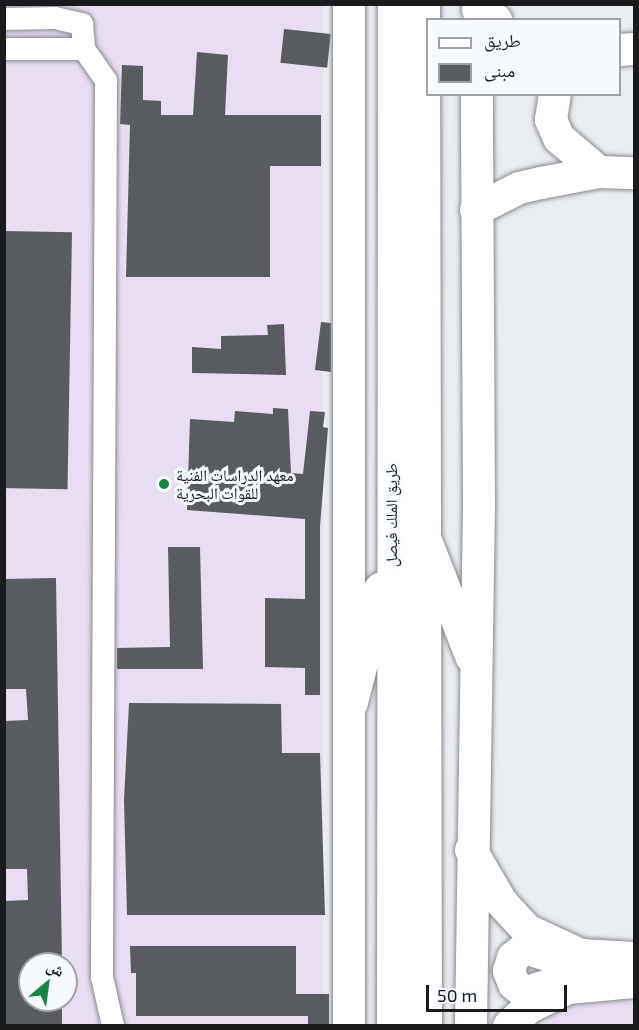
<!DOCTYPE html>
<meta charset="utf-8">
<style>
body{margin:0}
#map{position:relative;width:639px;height:1030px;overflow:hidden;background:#e9ecf1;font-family:"Exo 2","Noto Naskh Arabic",sans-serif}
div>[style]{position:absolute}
.education>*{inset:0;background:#e8ddf2}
.building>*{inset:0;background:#585b5f;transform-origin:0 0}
.roads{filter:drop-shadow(0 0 2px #87898e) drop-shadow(0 0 2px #87898e)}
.minor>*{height:22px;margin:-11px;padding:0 11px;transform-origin:11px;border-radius:11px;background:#fff}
.secondary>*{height:32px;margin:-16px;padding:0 16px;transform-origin:16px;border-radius:16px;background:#fff}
.trunk>*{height:33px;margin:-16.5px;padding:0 16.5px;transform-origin:16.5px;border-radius:16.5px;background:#fff}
.dots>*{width:16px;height:16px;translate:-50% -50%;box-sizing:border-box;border:3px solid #f7fafe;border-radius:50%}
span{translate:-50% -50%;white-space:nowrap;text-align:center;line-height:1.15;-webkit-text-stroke:6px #f7fafe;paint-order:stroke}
.poi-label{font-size:16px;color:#1a1b1c}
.left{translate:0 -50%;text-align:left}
.street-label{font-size:16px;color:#1a1b1c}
.frame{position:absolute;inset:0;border:6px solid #1a1b1c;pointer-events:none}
.legend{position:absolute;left:426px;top:18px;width:195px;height:78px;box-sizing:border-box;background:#f7fafe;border:2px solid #9fa1a4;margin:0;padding:8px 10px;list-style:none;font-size:18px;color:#1a1b1c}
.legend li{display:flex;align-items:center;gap:12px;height:30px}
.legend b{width:30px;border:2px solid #9fa1a4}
.north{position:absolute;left:18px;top:952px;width:60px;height:60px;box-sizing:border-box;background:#f7fafe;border:2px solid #9fa1a4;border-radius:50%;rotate:29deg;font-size:16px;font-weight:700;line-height:24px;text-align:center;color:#1a1b1c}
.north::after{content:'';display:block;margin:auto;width:21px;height:27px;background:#138741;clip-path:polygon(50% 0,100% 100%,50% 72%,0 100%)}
.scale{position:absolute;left:426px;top:985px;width:141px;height:27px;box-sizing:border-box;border:3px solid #1a1b1c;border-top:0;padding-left:8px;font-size:18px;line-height:21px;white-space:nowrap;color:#1a1b1c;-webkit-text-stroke:4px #f7fafe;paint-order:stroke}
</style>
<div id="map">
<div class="education">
<i style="clip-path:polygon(evenodd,5px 5px,323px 5px,323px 1025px,5px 1026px,5px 5px,30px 964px,66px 964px,66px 1000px,30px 1000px,30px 964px)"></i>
<i style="clip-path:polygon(564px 1002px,634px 1002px,634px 1025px,542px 1026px)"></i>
</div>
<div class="building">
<i style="left:284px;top:29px;width:47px;height:34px;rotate:6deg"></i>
<i style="clip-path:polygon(197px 52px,228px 55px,225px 115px,321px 115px,321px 166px,270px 166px,270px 277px,126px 277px,130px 125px,120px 124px,122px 65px,143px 66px,143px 100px,161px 101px,161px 115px,193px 115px)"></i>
<i style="left:4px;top:231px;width:68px;height:257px;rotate:1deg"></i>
<i style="clip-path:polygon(321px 322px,331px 323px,331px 372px,315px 370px)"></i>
<i style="clip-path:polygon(284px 324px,286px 375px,192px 373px,192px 347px,221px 349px,221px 336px,268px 335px,267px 325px)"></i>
<i style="clip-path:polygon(273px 408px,288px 409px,291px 473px,303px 474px,310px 411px,325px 412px,323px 427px,328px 428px,320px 526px,320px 695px,305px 695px,305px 668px,265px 667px,265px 598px,305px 599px,305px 519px,187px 510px,190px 419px,234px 422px,235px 411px,273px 414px)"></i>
<i style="clip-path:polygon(168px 547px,200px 547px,203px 669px,117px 669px,117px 648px,170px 647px)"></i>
<i style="clip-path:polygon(56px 578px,62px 964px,30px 964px,30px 1000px,62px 1000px,62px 1026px,4px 1026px,4px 901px,28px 900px,27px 869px,4px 869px,4px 721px,28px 720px,26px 689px,4px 689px,4px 579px)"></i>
<i style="clip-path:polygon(129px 703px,281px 704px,282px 753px,320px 753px,325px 915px,127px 915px,124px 800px)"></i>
<i style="clip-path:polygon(130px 946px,296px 946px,296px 994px,329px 994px,329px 1026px,308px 1026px,308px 1016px,136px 1016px,136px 973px,131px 973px)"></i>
</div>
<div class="roads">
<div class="minor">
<i style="left:4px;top:19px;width:51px;rotate:-1.1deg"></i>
<i style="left:55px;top:18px;width:28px;rotate:13deg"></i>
<i style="left:82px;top:24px;width:25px;rotate:85deg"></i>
<i style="left:84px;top:49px;width:80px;rotate:180deg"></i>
<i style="left:84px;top:49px;width:39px;rotate:55deg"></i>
<i style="left:106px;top:81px;width:896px;rotate:90.26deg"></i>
<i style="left:102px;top:977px;width:50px;rotate:77.3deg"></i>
</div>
<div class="secondary">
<i style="left:349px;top:4px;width:1022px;rotate:90deg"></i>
<i style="left:478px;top:10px;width:21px;rotate:29deg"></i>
<i style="left:620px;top:50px;width:14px;rotate:-4deg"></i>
<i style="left:555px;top:94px;width:26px;rotate:99deg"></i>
<i style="left:551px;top:120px;width:20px;rotate:66deg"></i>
<i style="left:559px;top:138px;width:52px;rotate:40.4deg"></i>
<i style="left:476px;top:210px;width:48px;rotate:-27.1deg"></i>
<i style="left:519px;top:188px;width:23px;rotate:-13deg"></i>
<i style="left:541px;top:183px;width:59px;rotate:-10.7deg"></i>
<i style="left:599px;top:172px;width:35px;rotate:2deg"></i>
<i style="left:425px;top:538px;width:127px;rotate:68.7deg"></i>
<i style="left:471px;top:850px;width:61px;rotate:59.7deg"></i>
<i style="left:502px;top:903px;width:37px;rotate:47deg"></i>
<i style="left:527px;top:930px;width:60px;rotate:24.8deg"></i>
<i style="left:581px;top:955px;width:53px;rotate:3.2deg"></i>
<i style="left:605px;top:983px;width:44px;rotate:-177.4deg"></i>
<i style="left:561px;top:981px;width:38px;rotate:162deg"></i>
<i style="left:525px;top:993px;width:14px;rotate:-141deg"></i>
<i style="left:514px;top:984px;width:14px;rotate:-111deg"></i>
<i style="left:509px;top:971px;width:14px;rotate:-73deg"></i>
<i style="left:513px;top:958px;width:16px;rotate:-40deg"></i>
<i style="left:525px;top:948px;width:46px;rotate:17.7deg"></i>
<i style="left:569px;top:962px;width:36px;rotate:-5deg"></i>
<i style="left:471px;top:1026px;width:521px;rotate:-89.12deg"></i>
<i style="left:479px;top:505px;width:411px;rotate:-90.3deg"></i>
<i style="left:509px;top:1026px;width:26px;rotate:-43deg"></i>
<i style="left:528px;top:1008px;width:45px;rotate:-26.6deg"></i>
<i style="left:568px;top:988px;width:66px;rotate:-5.2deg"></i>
</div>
<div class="trunk">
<i style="left:423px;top:4px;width:1022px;rotate:89.89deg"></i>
<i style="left:351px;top:702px;width:117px;rotate:-75.6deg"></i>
<i style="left:393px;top:1026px;width:1022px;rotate:-89.94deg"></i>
</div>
</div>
<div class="dots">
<i style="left:164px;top:484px;background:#138741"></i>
</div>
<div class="poi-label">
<span class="left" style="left:176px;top:484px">معهد الدراسات الفنية<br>للقوات البحرية</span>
</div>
<div class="street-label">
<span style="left:391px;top:515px;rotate:-90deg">طريق الملك فيصل</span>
</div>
<div class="frame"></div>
<ul class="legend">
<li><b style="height:8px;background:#fff"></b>طريق</li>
<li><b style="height:16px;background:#585b5f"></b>مبنى</li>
</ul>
<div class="north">ش</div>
<div class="scale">50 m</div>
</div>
